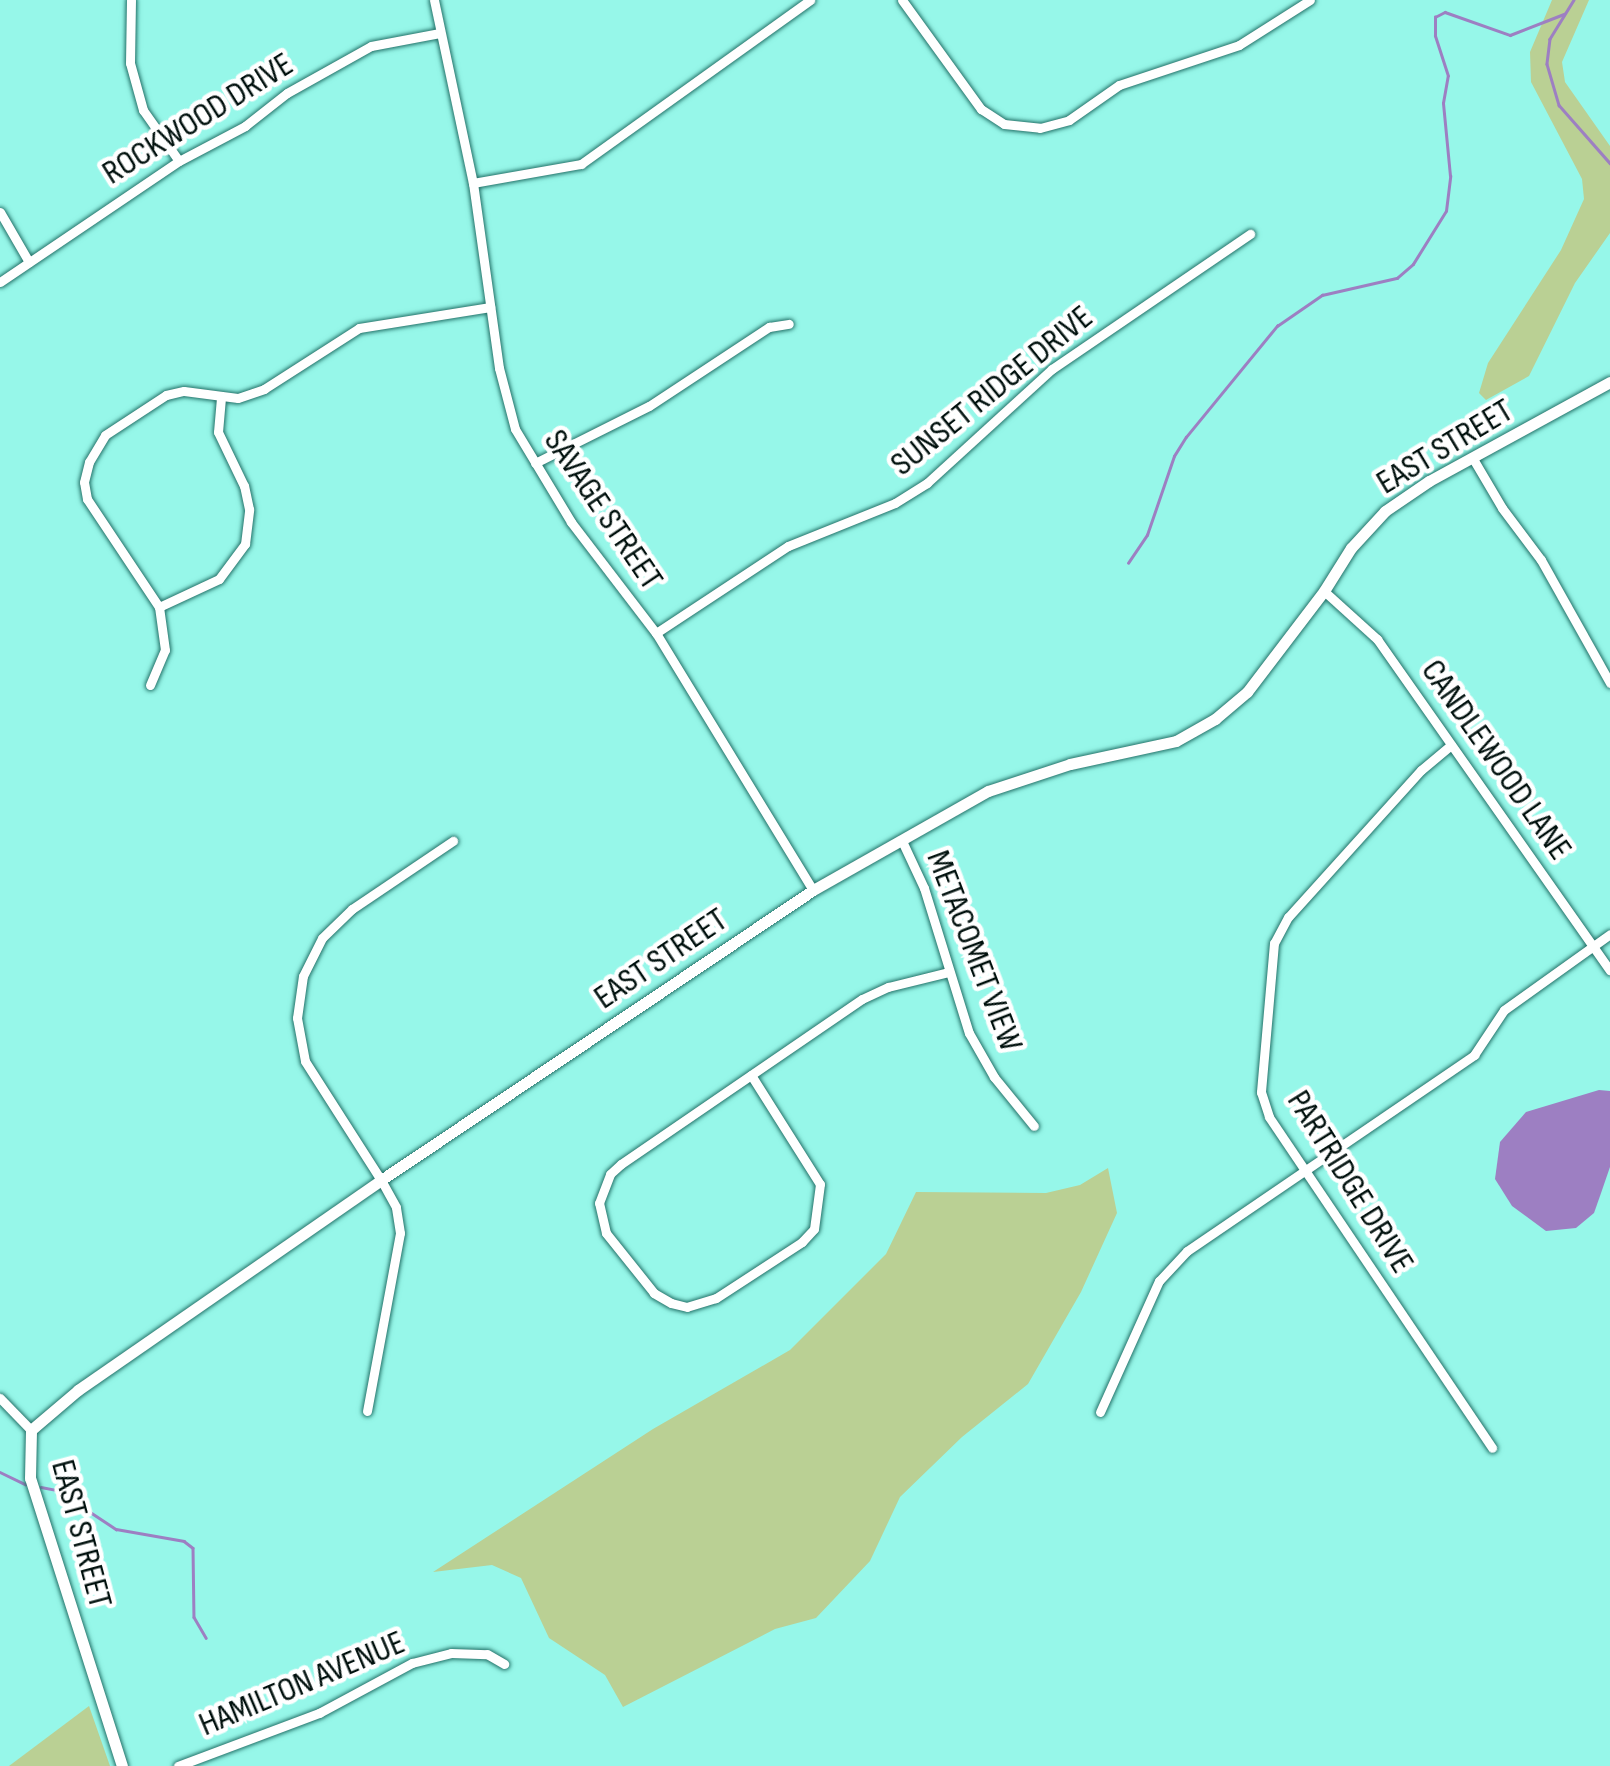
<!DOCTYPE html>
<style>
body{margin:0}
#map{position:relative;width:1610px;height:1766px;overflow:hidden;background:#96f7e9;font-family:"Sofia Sans Condensed",sans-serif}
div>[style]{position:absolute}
.green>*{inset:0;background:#bad094}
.water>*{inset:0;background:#9d7fc2}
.stream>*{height:2.5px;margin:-1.25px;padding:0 1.25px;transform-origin:1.25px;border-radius:1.25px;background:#9d7fc2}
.roads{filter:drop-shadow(0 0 2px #247269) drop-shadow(0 0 2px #247269)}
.minor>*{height:9px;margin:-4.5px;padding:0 4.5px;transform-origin:4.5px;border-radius:4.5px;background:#fff}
.tertiary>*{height:11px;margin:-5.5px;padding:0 5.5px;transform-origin:5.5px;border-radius:5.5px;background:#fff}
span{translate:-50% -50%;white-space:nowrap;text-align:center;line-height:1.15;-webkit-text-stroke:9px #fff;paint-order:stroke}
.street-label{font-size:35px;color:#00100d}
</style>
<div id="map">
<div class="green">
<i style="clip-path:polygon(1552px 0,1589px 0,1562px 62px,1565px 82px,1610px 146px,1610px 233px,1575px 283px,1529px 376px,1486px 400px,1479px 393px,1488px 363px,1561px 250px,1584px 199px,1582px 179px,1531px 82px,1530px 52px)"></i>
<i style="clip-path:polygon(1108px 1168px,1117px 1213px,1081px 1292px,1028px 1384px,962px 1437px,900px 1497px,870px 1561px,816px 1618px,775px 1629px,623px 1707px,605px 1675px,549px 1638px,521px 1578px,492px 1565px,433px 1572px,653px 1429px,790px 1350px,886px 1254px,916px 1192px,1046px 1193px,1080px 1185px)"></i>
<i style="clip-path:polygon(89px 1706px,110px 1766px,9px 1766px)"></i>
</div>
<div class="water">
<i style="clip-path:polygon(1599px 1090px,1610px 1091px,1610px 1167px,1600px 1196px,1594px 1213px,1576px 1228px,1546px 1231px,1512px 1206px,1495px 1179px,1500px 1142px,1526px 1112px)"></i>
</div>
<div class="stream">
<i style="left:1574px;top:0;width:46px;rotate:121.6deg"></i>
<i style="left:1550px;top:39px;width:25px;rotate:97deg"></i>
<i style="left:1547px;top:64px;width:43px;rotate:73.7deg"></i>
<i style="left:1559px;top:105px;width:77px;rotate:48.7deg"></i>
<i style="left:1128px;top:563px;width:34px;rotate:-56deg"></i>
<i style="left:1147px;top:535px;width:83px;rotate:-71.1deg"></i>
<i style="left:1174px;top:456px;width:22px;rotate:-58deg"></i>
<i style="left:1186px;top:437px;width:144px;rotate:-50.7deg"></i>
<i style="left:1277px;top:326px;width:55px;rotate:-34.6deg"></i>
<i style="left:1322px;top:295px;width:77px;rotate:-12.8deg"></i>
<i style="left:1397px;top:278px;width:21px;rotate:-41deg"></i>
<i style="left:1413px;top:264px;width:62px;rotate:-58.1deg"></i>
<i style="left:1446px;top:211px;width:35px;rotate:-83deg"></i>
<i style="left:1450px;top:176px;width:73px;rotate:-95.5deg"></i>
<i style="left:1443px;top:103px;width:27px;rotate:-80deg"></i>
<i style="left:1448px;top:76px;width:42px;rotate:-108deg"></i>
<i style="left:1435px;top:36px;width:19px;rotate:-90deg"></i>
<i style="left:1435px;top:17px;width:11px;rotate:-27deg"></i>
<i style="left:1445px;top:12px;width:69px;rotate:19.5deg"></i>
<i style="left:1510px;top:35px;width:58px;rotate:-21.3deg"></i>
<i style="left:0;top:1472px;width:28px;rotate:26deg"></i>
<i style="left:41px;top:1487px;width:16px;rotate:11deg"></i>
<i style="left:57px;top:1490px;width:71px;rotate:33.5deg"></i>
<i style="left:116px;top:1529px;width:69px;rotate:10deg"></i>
<i style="left:184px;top:1541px;width:11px;rotate:38deg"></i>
<i style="left:193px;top:1548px;width:69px;rotate:89.2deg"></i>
<i style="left:194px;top:1617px;width:24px;rotate:60deg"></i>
</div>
<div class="roads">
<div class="minor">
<i style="left:131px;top:0;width:63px;rotate:90.9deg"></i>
<i style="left:130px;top:63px;width:49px;rotate:74.5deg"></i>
<i style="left:143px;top:110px;width:62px;rotate:54.8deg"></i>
<i style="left:434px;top:0;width:187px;rotate:78deg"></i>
<i style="left:473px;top:183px;width:187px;rotate:82deg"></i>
<i style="left:499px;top:368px;width:63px;rotate:75.3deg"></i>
<i style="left:515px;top:429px;width:109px;rotate:58.9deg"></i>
<i style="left:571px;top:522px;width:140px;rotate:52.6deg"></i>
<i style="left:656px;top:633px;width:301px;rotate:58.6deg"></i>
<i style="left:902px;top:0;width:135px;rotate:54.1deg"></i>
<i style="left:981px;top:109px;width:27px;rotate:33deg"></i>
<i style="left:1004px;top:124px;width:36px;rotate:6deg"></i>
<i style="left:1040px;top:128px;width:30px;rotate:-15deg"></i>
<i style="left:1069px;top:120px;width:61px;rotate:-35deg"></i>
<i style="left:1119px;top:85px;width:126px;rotate:-18.4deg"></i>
<i style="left:1239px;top:45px;width:84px;rotate:-32.4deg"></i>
<i style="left:473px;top:183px;width:110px;rotate:-10deg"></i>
<i style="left:581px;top:164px;width:282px;rotate:-35.6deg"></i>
<i style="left:0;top:212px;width:58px;rotate:59.9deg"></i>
<i style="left:0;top:282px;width:216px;rotate:-34.1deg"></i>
<i style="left:179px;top:161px;width:75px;rotate:-27.9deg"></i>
<i style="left:245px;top:126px;width:53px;rotate:-38.2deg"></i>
<i style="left:287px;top:93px;width:96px;rotate:-29.2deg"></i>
<i style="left:371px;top:46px;width:70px;rotate:-10.7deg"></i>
<i style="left:1472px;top:457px;width:59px;rotate:59.5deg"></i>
<i style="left:1502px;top:508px;width:65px;rotate:53.1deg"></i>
<i style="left:1541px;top:560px;width:141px;rotate:60.7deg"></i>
<i style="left:535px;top:463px;width:127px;rotate:-26.6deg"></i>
<i style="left:649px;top:406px;width:144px;rotate:-33.4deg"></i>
<i style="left:769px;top:327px;width:20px;rotate:-9deg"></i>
<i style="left:1324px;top:591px;width:72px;rotate:42.2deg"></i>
<i style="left:1377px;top:639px;width:405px;rotate:54.9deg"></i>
<i style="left:159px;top:607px;width:66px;rotate:-25deg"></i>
<i style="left:219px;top:579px;width:44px;rotate:-53.4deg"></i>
<i style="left:245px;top:544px;width:35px;rotate:-83deg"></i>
<i style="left:249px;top:509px;width:24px;rotate:-102deg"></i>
<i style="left:244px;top:486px;width:60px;rotate:-115.7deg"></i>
<i style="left:218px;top:432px;width:36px;rotate:-85deg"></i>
<i style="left:656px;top:633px;width:158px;rotate:-33.4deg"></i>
<i style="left:788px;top:546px;width:115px;rotate:-21.9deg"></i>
<i style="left:895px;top:503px;width:38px;rotate:-32deg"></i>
<i style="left:927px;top:483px;width:169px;rotate:-42.4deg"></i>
<i style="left:1052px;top:369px;width:240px;rotate:-34.3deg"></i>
<i style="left:150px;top:685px;width:38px;rotate:-67deg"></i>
<i style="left:165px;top:650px;width:43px;rotate:-97.9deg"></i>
<i style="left:159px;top:607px;width:130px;rotate:-123.7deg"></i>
<i style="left:87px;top:499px;width:17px;rotate:-100deg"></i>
<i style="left:84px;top:482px;width:21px;rotate:-76deg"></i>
<i style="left:89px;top:462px;width:31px;rotate:-59deg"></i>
<i style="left:105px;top:435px;width:73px;rotate:-33.3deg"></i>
<i style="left:166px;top:395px;width:18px;rotate:-13deg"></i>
<i style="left:184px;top:391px;width:54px;rotate:7.4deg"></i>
<i style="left:238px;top:398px;width:28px;rotate:-19deg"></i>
<i style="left:264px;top:389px;width:113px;rotate:-32.7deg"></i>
<i style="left:359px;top:328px;width:133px;rotate:-9.1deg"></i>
<i style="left:1451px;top:745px;width:39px;rotate:140deg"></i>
<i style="left:1421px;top:770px;width:198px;rotate:132.1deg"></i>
<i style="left:1288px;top:917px;width:30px;rotate:118deg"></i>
<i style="left:1274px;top:943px;width:150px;rotate:95deg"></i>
<i style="left:1261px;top:1092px;width:26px;rotate:72deg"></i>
<i style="left:1269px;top:1117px;width:399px;rotate:56deg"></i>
<i style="left:902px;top:841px;width:52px;rotate:64.9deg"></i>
<i style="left:924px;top:888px;width:152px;rotate:72.8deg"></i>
<i style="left:969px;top:1033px;width:51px;rotate:60.4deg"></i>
<i style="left:994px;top:1077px;width:63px;rotate:50.8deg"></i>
<i style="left:751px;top:1075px;width:129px;rotate:57.7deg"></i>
<i style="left:820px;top:1184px;width:45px;rotate:97.6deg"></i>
<i style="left:814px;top:1229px;width:18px;rotate:133deg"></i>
<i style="left:802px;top:1242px;width:103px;rotate:146.9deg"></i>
<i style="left:716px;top:1298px;width:30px;rotate:163deg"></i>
<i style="left:687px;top:1307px;width:16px;rotate:-166deg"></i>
<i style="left:671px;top:1303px;width:20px;rotate:-150deg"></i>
<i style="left:654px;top:1293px;width:77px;rotate:-128.7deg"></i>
<i style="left:606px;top:1233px;width:31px;rotate:-103deg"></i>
<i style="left:599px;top:1203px;width:31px;rotate:-69deg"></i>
<i style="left:610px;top:1174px;width:15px;rotate:-42deg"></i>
<i style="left:621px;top:1164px;width:292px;rotate:-34.4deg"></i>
<i style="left:862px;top:999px;width:29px;rotate:-25deg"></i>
<i style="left:888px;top:987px;width:63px;rotate:-13.8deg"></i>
<i style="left:0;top:1398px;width:45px;rotate:45.9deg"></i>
<i style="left:367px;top:1411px;width:181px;rotate:-79.5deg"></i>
<i style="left:400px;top:1233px;width:26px;rotate:-99deg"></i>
<i style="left:396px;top:1207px;width:31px;rotate:-119deg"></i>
<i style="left:381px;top:1180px;width:141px;rotate:-122.6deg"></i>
<i style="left:305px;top:1061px;width:44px;rotate:-100.5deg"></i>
<i style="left:297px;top:1018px;width:42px;rotate:-81.9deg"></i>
<i style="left:303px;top:976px;width:42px;rotate:-63.4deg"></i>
<i style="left:322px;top:938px;width:42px;rotate:-44deg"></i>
<i style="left:352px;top:909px;width:122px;rotate:-34deg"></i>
<i style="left:1100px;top:1412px;width:144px;rotate:-65.8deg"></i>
<i style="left:1159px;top:1281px;width:41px;rotate:-47deg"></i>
<i style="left:1187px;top:1251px;width:348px;rotate:-34.3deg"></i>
<i style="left:1474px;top:1055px;width:54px;rotate:-56.3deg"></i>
<i style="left:1504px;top:1010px;width:130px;rotate:-35.6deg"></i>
<i style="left:178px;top:1766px;width:151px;rotate:-20.6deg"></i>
<i style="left:319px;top:1713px;width:106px;rotate:-28.3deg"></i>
<i style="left:412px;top:1663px;width:40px;rotate:-14.4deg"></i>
<i style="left:451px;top:1653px;width:36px;rotate:2deg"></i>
<i style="left:487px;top:1654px;width:20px;rotate:30deg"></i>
</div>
<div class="tertiary">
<i style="left:122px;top:1766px;width:302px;rotate:-107.7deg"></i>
<i style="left:30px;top:1478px;width:48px;rotate:-88.8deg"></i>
<i style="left:31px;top:1430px;width:62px;rotate:-40.4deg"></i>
<i style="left:78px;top:1390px;width:369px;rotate:-34.7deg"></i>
<i style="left:381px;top:1180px;width:520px;rotate:-33.87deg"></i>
<i style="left:813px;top:890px;width:201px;rotate:-29.5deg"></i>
<i style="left:988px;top:791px;width:86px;rotate:-18.2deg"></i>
<i style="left:1070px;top:764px;width:108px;rotate:-12.2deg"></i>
<i style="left:1176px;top:741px;width:45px;rotate:-29.4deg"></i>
<i style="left:1215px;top:719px;width:42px;rotate:-40.2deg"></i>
<i style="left:1247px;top:692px;width:127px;rotate:-52.7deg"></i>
<i style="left:1324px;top:591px;width:51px;rotate:-57.9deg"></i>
<i style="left:1351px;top:548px;width:50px;rotate:-47.4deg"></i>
<i style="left:1385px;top:511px;width:53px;rotate:-34.3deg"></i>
<i style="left:1429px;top:481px;width:206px;rotate:-28.7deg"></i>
</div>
</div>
<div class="street-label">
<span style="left:198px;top:119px;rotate:-32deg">ROCKWOOD DRIVE</span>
<span style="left:992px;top:391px;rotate:-39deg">SUNSET RIDGE DRIVE</span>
<span style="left:1445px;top:447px;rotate:-31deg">EAST STREET</span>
<span style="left:603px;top:510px;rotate:56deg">SAVAGE STREET</span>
<span style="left:1496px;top:760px;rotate:55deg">CANDLEWOOD LANE</span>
<span style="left:974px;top:951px;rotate:69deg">METACOMET VIEW</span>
<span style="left:661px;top:959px;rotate:-34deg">EAST STREET</span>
<span style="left:1350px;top:1182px;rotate:58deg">PARTRIDGE DRIVE</span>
<span style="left:81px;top:1534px;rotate:75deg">EAST STREET</span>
<span style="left:302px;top:1684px;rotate:-23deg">HAMILTON AVENUE</span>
</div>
</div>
